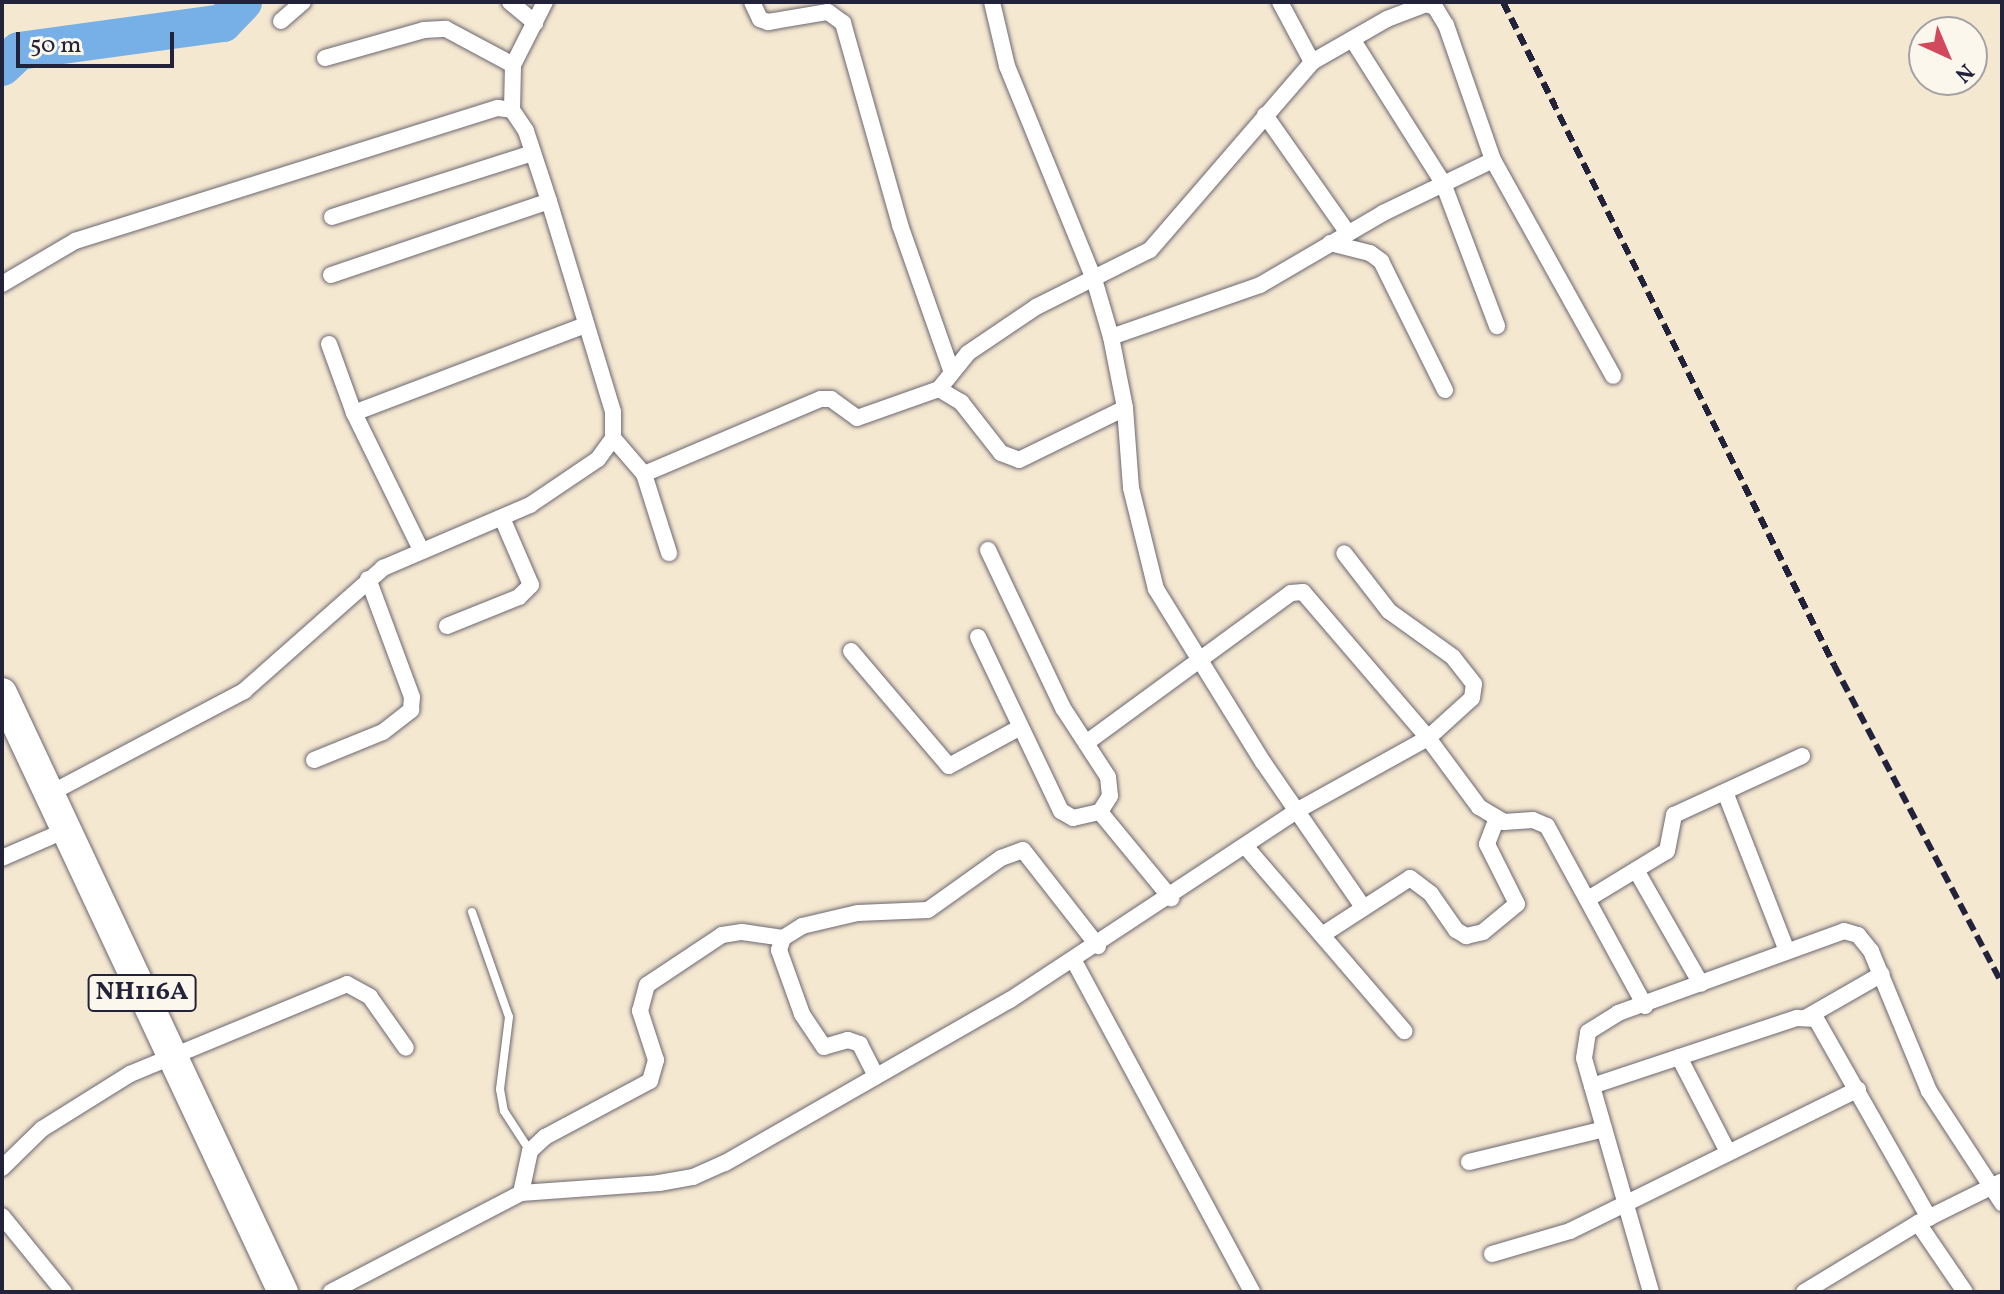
<!DOCTYPE html>
<style>
body{margin:0}
#map{position:relative;width:2004px;height:1294px;overflow:hidden;background:#f5e8d1;font-family:Vollkorn,serif}
div>[style]{position:absolute}
.river>*{height:38px;margin:-19px;padding:0 19px;transform-origin:19px;border-radius:19px;background:#76b0e7}
.roads{filter:drop-shadow(0 0 2px #6c6770) drop-shadow(0 0 2px #6c6770)}
.lane>*{height:8px;margin:-4px;padding:0 4px;transform-origin:4px;border-radius:4px;background:#fff}
.street>*{height:16px;margin:-8px;padding:0 8px;transform-origin:8px;border-radius:8px;background:#fff}
.highway>*{height:30px;margin:-15px;padding:0 15px;transform-origin:15px;border-radius:15px;background:#fff}
.rail>*{height:6px;margin-top:-3px;transform-origin:0;background:repeating-linear-gradient(90deg,#22223b 0 12px,transparent 0 18px)}
span{translate:-50% -50%;white-space:nowrap;text-align:center;line-height:1.15;-webkit-text-stroke:6px #fbf7ec;paint-order:stroke}
.shield-label span{padding:2px 6px;background:#fbf7ec;border:2px solid;border-radius:6px;-webkit-text-stroke-width:0}
.shield-label{font-size:26px;color:#22223b;font-weight:700}
.frame{position:absolute;inset:0;border:4px solid #22223b;pointer-events:none}
.north{position:absolute;left:1908px;top:16px;width:80px;height:80px;box-sizing:border-box;background:#fbf7ec;border:2px solid #a4a2a5;border-radius:50%;rotate:136deg;font-size:22px;font-weight:700;line-height:32px;text-align:center;color:#22223b}
.north::after{content:'';display:block;margin:auto;width:28px;height:36px;background:#d1495b;clip-path:polygon(50% 0,100% 100%,50% 72%,0 100%)}
.scale{position:absolute;left:16px;top:32px;width:158px;height:36px;box-sizing:border-box;border:4px solid #22223b;border-top:0;padding-left:10px;font-size:24px;line-height:28px;white-space:nowrap;color:#22223b;-webkit-text-stroke:6px #fbf7ec;paint-order:stroke}
</style>
<div id="map">
<div class="river">
<i style="left:2px;top:67px;width:23px;rotate:-43deg"></i>
<i style="left:19px;top:51px;width:206px;rotate:-7.8deg"></i>
<i style="left:223px;top:23px;width:29px;rotate:-46deg"></i>
</div>
<div class="roads">
<div class="lane">
<i style="left:472px;top:912px;width:111px;rotate:70.6deg"></i>
<i style="left:509px;top:1017px;width:73px;rotate:97.1deg"></i>
<i style="left:500px;top:1089px;width:22px;rotate:80deg"></i>
<i style="left:504px;top:1111px;width:48px;rotate:57deg"></i>
</div>
<div class="street">
<i style="left:510px;top:2px;width:33px;rotate:40deg"></i>
<i style="left:752px;top:2px;width:19px;rotate:65deg"></i>
<i style="left:760px;top:19px;width:9px;rotate:21deg"></i>
<i style="left:768px;top:22px;width:61px;rotate:-9.5deg"></i>
<i style="left:828px;top:12px;width:19px;rotate:36deg"></i>
<i style="left:843px;top:23px;width:210px;rotate:74.2deg"></i>
<i style="left:900px;top:225px;width:154px;rotate:70.6deg"></i>
<i style="left:992px;top:2px;width:66px;rotate:76.8deg"></i>
<i style="left:1007px;top:66px;width:230px;rotate:67.8deg"></i>
<i style="left:1094px;top:279px;width:60px;rotate:73.7deg"></i>
<i style="left:1111px;top:337px;width:72px;rotate:78.8deg"></i>
<i style="left:1125px;top:408px;width:80px;rotate:85.7deg"></i>
<i style="left:1131px;top:488px;width:104px;rotate:76.1deg"></i>
<i style="left:1156px;top:589px;width:203px;rotate:58.3deg"></i>
<i style="left:1263px;top:762px;width:176px;rotate:55.4deg"></i>
<i style="left:1280px;top:2px;width:68px;rotate:61.9deg"></i>
<i style="left:281px;top:21px;width:29px;rotate:-41deg"></i>
<i style="left:1354px;top:42px;width:167px;rotate:57.7deg"></i>
<i style="left:1443px;top:183px;width:153px;rotate:69.3deg"></i>
<i style="left:325px;top:58px;width:103px;rotate:-15.8deg"></i>
<i style="left:424px;top:30px;width:22px;rotate:-3deg"></i>
<i style="left:446px;top:29px;width:76px;rotate:28.2deg"></i>
<i style="left:512px;top:110px;width:45px;rotate:-88.7deg"></i>
<i style="left:513px;top:65px;width:71px;rotate:-63.1deg"></i>
<i style="left:1265px;top:115px;width:144px;rotate:54.9deg"></i>
<i style="left:332px;top:217px;width:211px;rotate:-17.7deg"></i>
<i style="left:1330px;top:243px;width:41px;rotate:14deg"></i>
<i style="left:1370px;top:253px;width:14px;rotate:36deg"></i>
<i style="left:1381px;top:261px;width:144px;rotate:63.6deg"></i>
<i style="left:331px;top:275px;width:230px;rotate:-18.7deg"></i>
<i style="left:2px;top:284px;width:85px;rotate:-30.5deg"></i>
<i style="left:75px;top:241px;width:443px;rotate:-17.5deg"></i>
<i style="left:498px;top:108px;width:14px;rotate:8deg"></i>
<i style="left:512px;top:110px;width:25px;rotate:56deg"></i>
<i style="left:526px;top:131px;width:74px;rotate:71.8deg"></i>
<i style="left:549px;top:201px;width:220px;rotate:73.1deg"></i>
<i style="left:613px;top:412px;width:26px;rotate:90deg"></i>
<i style="left:613px;top:438px;width:48px;rotate:49.3deg"></i>
<i style="left:644px;top:474px;width:83px;rotate:72.4deg"></i>
<i style="left:1111px;top:337px;width:158px;rotate:-19.2deg"></i>
<i style="left:1260px;top:285px;width:143px;rotate:-30.3deg"></i>
<i style="left:1383px;top:213px;width:122px;rotate:-25.7deg"></i>
<i style="left:329px;top:344px;width:73px;rotate:70.1deg"></i>
<i style="left:354px;top:413px;width:150px;rotate:63.9deg"></i>
<i style="left:939px;top:389px;width:46px;rotate:-51.1deg"></i>
<i style="left:968px;top:353px;width:82px;rotate:-34.1deg"></i>
<i style="left:1036px;top:307px;width:127px;rotate:-26.6deg"></i>
<i style="left:1150px;top:250px;width:248px;rotate:-49.2deg"></i>
<i style="left:1312px;top:62px;width:86px;rotate:-29.8deg"></i>
<i style="left:1387px;top:19px;width:42px;rotate:-21deg"></i>
<i style="left:1426px;top:4px;width:9px;rotate:18deg"></i>
<i style="left:1435px;top:7px;width:21px;rotate:59deg"></i>
<i style="left:1446px;top:25px;width:143px;rotate:70.8deg"></i>
<i style="left:1493px;top:160px;width:247px;rotate:60.9deg"></i>
<i style="left:354px;top:413px;width:248px;rotate:-20.8deg"></i>
<i style="left:644px;top:474px;width:192px;rotate:-23deg"></i>
<i style="left:821px;top:399px;width:10px"></i>
<i style="left:831px;top:399px;width:32px;rotate:36deg"></i>
<i style="left:857px;top:418px;width:87px;rotate:-19.5deg"></i>
<i style="left:939px;top:389px;width:26px;rotate:31deg"></i>
<i style="left:961px;top:402px;width:65px;rotate:51.9deg"></i>
<i style="left:1001px;top:453px;width:19px;rotate:21deg"></i>
<i style="left:1019px;top:460px;width:118px;rotate:-26.1deg"></i>
<i style="left:988px;top:550px;width:175px;rotate:64.6deg"></i>
<i style="left:1063px;top:708px;width:82px;rotate:56.9deg"></i>
<i style="left:1108px;top:777px;width:19px;rotate:84deg"></i>
<i style="left:1110px;top:796px;width:19px;rotate:122deg"></i>
<i style="left:447px;top:626px;width:78px;rotate:-21.9deg"></i>
<i style="left:519px;top:597px;width:17px;rotate:-45deg"></i>
<i style="left:531px;top:585px;width:73px;rotate:-113.4deg"></i>
<i style="left:978px;top:637px;width:193px;rotate:64.5deg"></i>
<i style="left:1061px;top:811px;width:14px;rotate:30deg"></i>
<i style="left:1073px;top:818px;width:28px;rotate:-13deg"></i>
<i style="left:1100px;top:812px;width:112px;rotate:50.5deg"></i>
<i style="left:851px;top:651px;width:151px;rotate:49.6deg"></i>
<i style="left:949px;top:766px;width:80px;rotate:-28.5deg"></i>
<i style="left:1086px;top:743px;width:254px;rotate:-36.2deg"></i>
<i style="left:1291px;top:593px;width:12px;rotate:-5deg"></i>
<i style="left:1303px;top:592px;width:192px;rotate:49.4deg"></i>
<i style="left:1428px;top:738px;width:86px;rotate:53.5deg"></i>
<i style="left:1479px;top:807px;width:29px;rotate:31deg"></i>
<i style="left:1504px;top:822px;width:29px;rotate:-4deg"></i>
<i style="left:1533px;top:820px;width:15px;rotate:23deg"></i>
<i style="left:1547px;top:826px;width:205px;rotate:61.4deg"></i>
<i style="left:314px;top:760px;width:74px;rotate:-22.1deg"></i>
<i style="left:383px;top:732px;width:36px;rotate:-38deg"></i>
<i style="left:411px;top:710px;width:13px;rotate:-86deg"></i>
<i style="left:412px;top:697px;width:126px;rotate:-110.4deg"></i>
<i style="left:1725px;top:792px;width:171px;rotate:68.7deg"></i>
<i style="left:49px;top:794px;width:221px;rotate:-27.8deg"></i>
<i style="left:244px;top:691px;width:186px;rotate:-41.5deg"></i>
<i style="left:383px;top:568px;width:160px;rotate:-23.2deg"></i>
<i style="left:530px;top:505px;width:82px;rotate:-34.1deg"></i>
<i style="left:598px;top:459px;width:26px;rotate:-54deg"></i>
<i style="left:1246px;top:847px;width:243px;rotate:49.3deg"></i>
<i style="left:2px;top:858px;width:70px;rotate:-23.6deg"></i>
<i style="left:1636px;top:870px;width:131px;rotate:60.3deg"></i>
<i style="left:1588px;top:899px;width:92px;rotate:-31.3deg"></i>
<i style="left:1667px;top:851px;width:37px;rotate:-79deg"></i>
<i style="left:1674px;top:815px;width:141px;rotate:-24.7deg"></i>
<i style="left:1322px;top:935px;width:105px;rotate:-32.9deg"></i>
<i style="left:1410px;top:878px;width:26px;rotate:37deg"></i>
<i style="left:1431px;top:894px;width:44px;rotate:55.2deg"></i>
<i style="left:1456px;top:930px;width:12px;rotate:31deg"></i>
<i style="left:1466px;top:936px;width:17px;rotate:-13deg"></i>
<i style="left:1483px;top:932px;width:44px;rotate:-39.5deg"></i>
<i style="left:1517px;top:904px;width:67px;rotate:-116.6deg"></i>
<i style="left:1487px;top:844px;width:26px;rotate:-69deg"></i>
<i style="left:1074px;top:961px;width:376px;rotate:61.7deg"></i>
<i style="left:1807px;top:1017px;width:86px;rotate:-29.8deg"></i>
<i style="left:1679px;top:1057px;width:107px;rotate:62.7deg"></i>
<i style="left:876px;top:1076px;width:36px;rotate:-117deg"></i>
<i style="left:860px;top:1044px;width:13px;rotate:-162deg"></i>
<i style="left:848px;top:1040px;width:25px;rotate:164deg"></i>
<i style="left:824px;top:1047px;width:40px;rotate:-124deg"></i>
<i style="left:802px;top:1014px;width:68px;rotate:-109.8deg"></i>
<i style="left:779px;top:950px;width:13px;rotate:-72deg"></i>
<i style="left:783px;top:938px;width:22px;rotate:-32deg"></i>
<i style="left:802px;top:926px;width:57px;rotate:-13.1deg"></i>
<i style="left:858px;top:913px;width:70px;rotate:-2.5deg"></i>
<i style="left:928px;top:910px;width:90px;rotate:-35.5deg"></i>
<i style="left:1001px;top:858px;width:23px;rotate:-20deg"></i>
<i style="left:1023px;top:850px;width:122px;rotate:52deg"></i>
<i style="left:1592px;top:1086px;width:216px;rotate:-18.4deg"></i>
<i style="left:1797px;top:1018px;width:19px;rotate:3deg"></i>
<i style="left:1816px;top:1019px;width:229px;rotate:60.4deg"></i>
<i style="left:1469px;top:1162px;width:139px;rotate:-13.7deg"></i>
<i style="left:2px;top:1168px;width:56px;rotate:-44.3deg"></i>
<i style="left:42px;top:1129px;width:104px;rotate:-32deg"></i>
<i style="left:130px;top:1074px;width:235px;rotate:-22.5deg"></i>
<i style="left:347px;top:984px;width:26px;rotate:29deg"></i>
<i style="left:370px;top:997px;width:62px;rotate:54.8deg"></i>
<i style="left:521px;top:1193px;width:43px;rotate:-77.9deg"></i>
<i style="left:530px;top:1151px;width:21px;rotate:-43deg"></i>
<i style="left:545px;top:1137px;width:119px;rotate:-28.1deg"></i>
<i style="left:650px;top:1081px;width:22px;rotate:-74deg"></i>
<i style="left:656px;top:1060px;width:52px;rotate:-108.1deg"></i>
<i style="left:640px;top:1011px;width:27px;rotate:-75deg"></i>
<i style="left:647px;top:985px;width:90px;rotate:-33.7deg"></i>
<i style="left:722px;top:935px;width:20px;rotate:-9deg"></i>
<i style="left:742px;top:932px;width:41px;rotate:8.3deg"></i>
<i style="left:2px;top:1216px;width:98px;rotate:50.8deg"></i>
<i style="left:1918px;top:1223px;width:83px;rotate:55.7deg"></i>
<i style="left:1492px;top:1254px;width:81px;rotate:-16.4deg"></i>
<i style="left:1570px;top:1231px;width:321px;rotate:-26.2deg"></i>
<i style="left:331px;top:1292px;width:214px;rotate:-27.5deg"></i>
<i style="left:521px;top:1193px;width:138px;rotate:-4.1deg"></i>
<i style="left:659px;top:1183px;width:35px;rotate:-10deg"></i>
<i style="left:693px;top:1177px;width:35px;rotate:-24deg"></i>
<i style="left:725px;top:1163px;width:328px;rotate:-29.8deg"></i>
<i style="left:1010px;top:1000px;width:345px;rotate:-33.4deg"></i>
<i style="left:1298px;top:810px;width:149px;rotate:-29deg"></i>
<i style="left:1428px;top:738px;width:59px;rotate:-42.3deg"></i>
<i style="left:1472px;top:698px;width:14px;rotate:-82deg"></i>
<i style="left:1474px;top:684px;width:34px;rotate:-128deg"></i>
<i style="left:1453px;top:657px;width:79px;rotate:-144.3deg"></i>
<i style="left:1389px;top:611px;width:73px;rotate:-127.8deg"></i>
<i style="left:1651px;top:1292px;width:243px;rotate:-106deg"></i>
<i style="left:1584px;top:1058px;width:26px;rotate:-81deg"></i>
<i style="left:1588px;top:1032px;width:36px;rotate:-32deg"></i>
<i style="left:1618px;top:1013px;width:240px;rotate:-19.9deg"></i>
<i style="left:1844px;top:931px;width:15px;rotate:16deg"></i>
<i style="left:1858px;top:935px;width:21px;rotate:51deg"></i>
<i style="left:1871px;top:951px;width:152px;rotate:67.5deg"></i>
<i style="left:1929px;top:1091px;width:134px;rotate:56.9deg"></i>
<i style="left:1804px;top:1292px;width:133px;rotate:-31.2deg"></i>
<i style="left:1918px;top:1223px;width:93px;rotate:-26.3deg"></i>
</div>
<div class="highway">
<i style="left:2px;top:693px;width:662px;rotate:64.87deg"></i>
</div>
</div>
<div class="rail">
<i style="left:1503px;top:2px;width:741px;rotate:63.47deg"></i>
<i style="left:1834px;top:665px;width:360px;rotate:62.2deg"></i>
</div>
<div class="shield-label">
<span style="left:142px;top:993px">NH116A</span>
</div>
<div class="frame"></div>
<div class="north">N</div>
<div class="scale">50 m</div>
</div>
